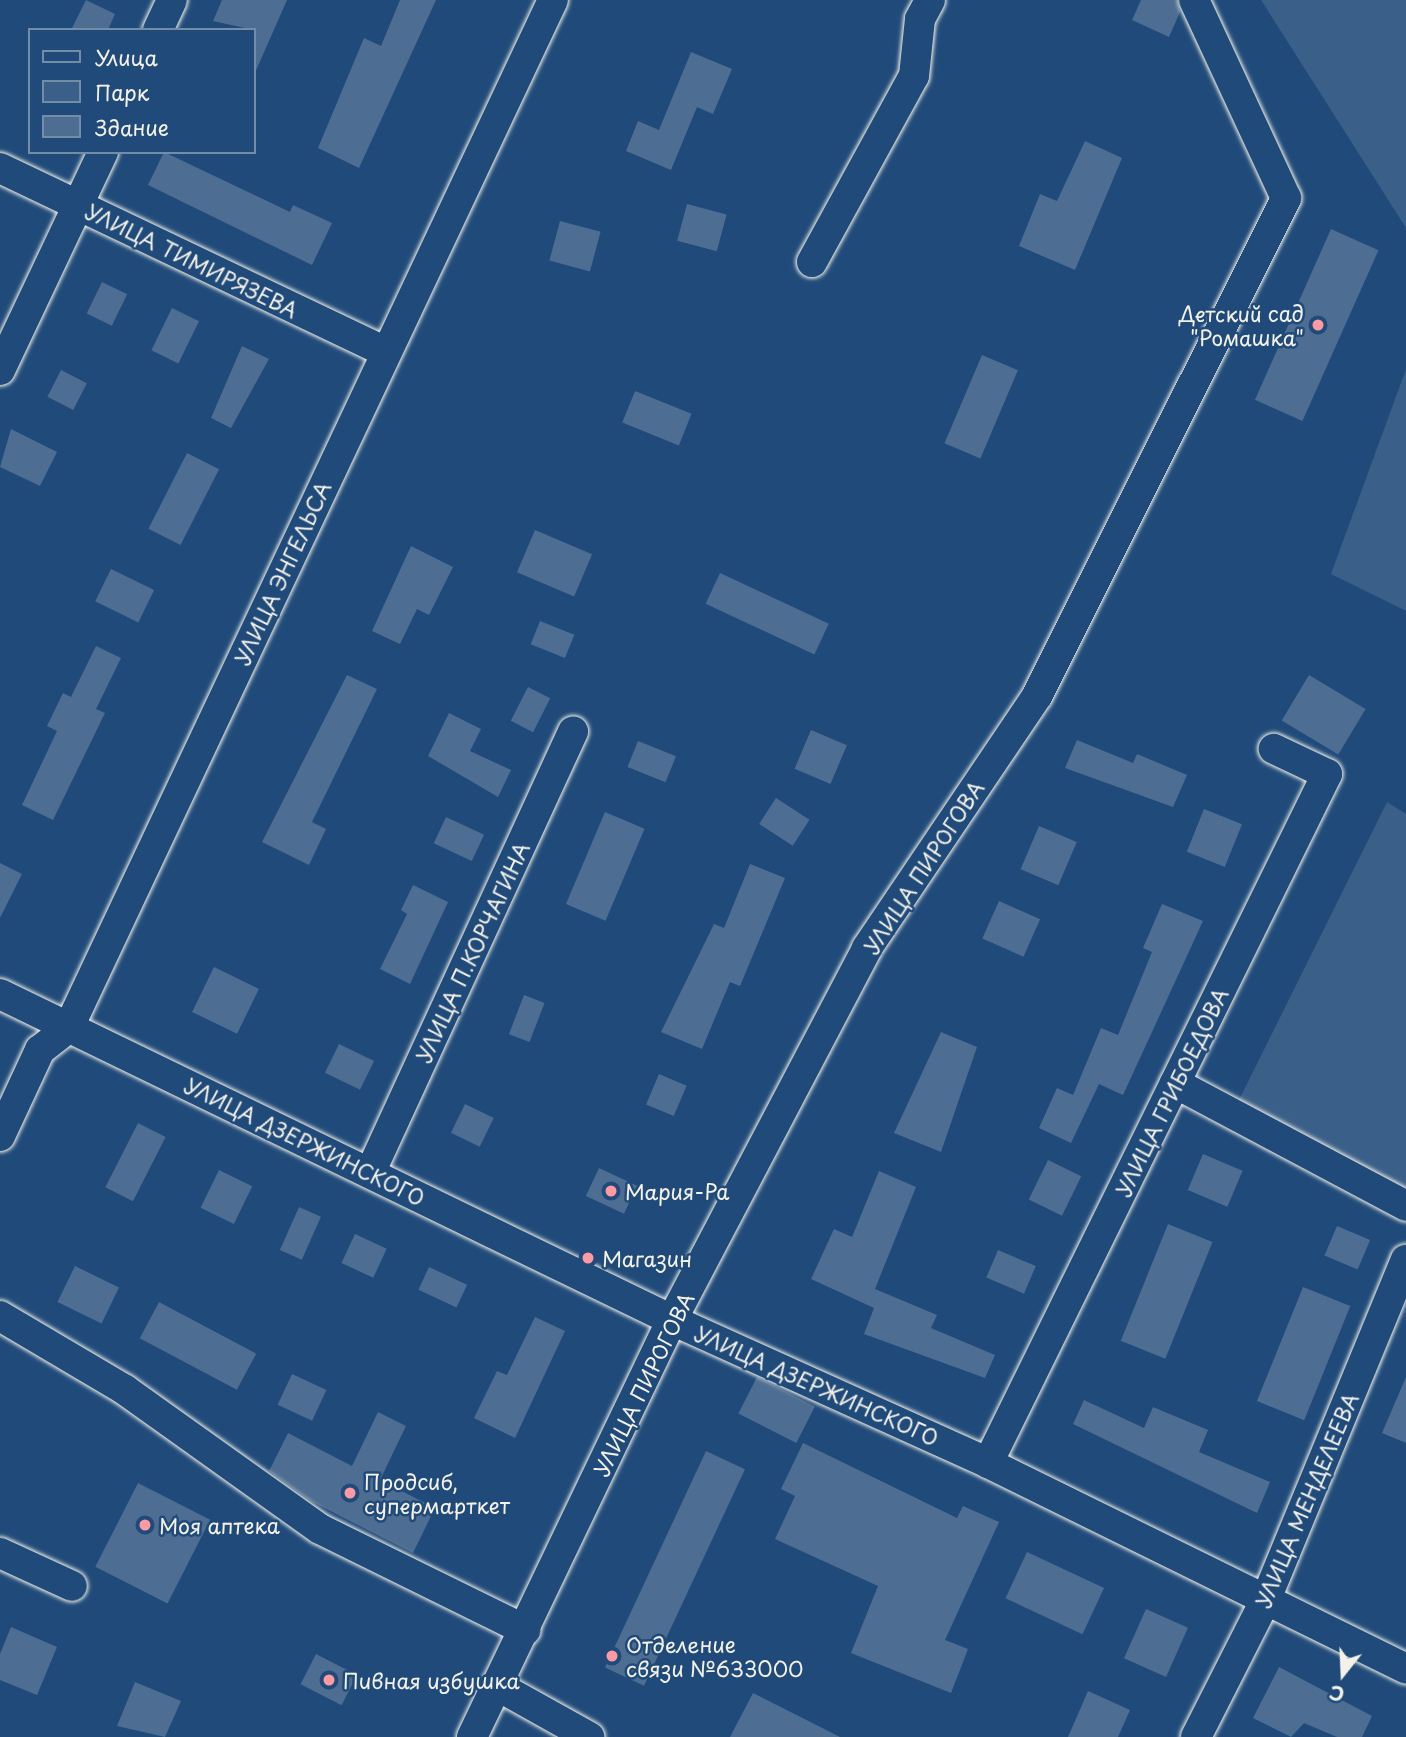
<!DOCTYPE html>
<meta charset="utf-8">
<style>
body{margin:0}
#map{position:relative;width:1406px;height:1737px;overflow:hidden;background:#1f4a7a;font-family:"Playpen Sans",sans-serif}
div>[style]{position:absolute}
.green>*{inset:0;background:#3a5f88}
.building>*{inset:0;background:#4d6e92;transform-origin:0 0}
.roads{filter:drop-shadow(0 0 2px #f4f1e8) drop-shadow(0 0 2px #f4f1e8)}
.minor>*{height:30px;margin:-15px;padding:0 15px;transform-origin:15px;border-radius:15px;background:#1f4a7a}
.dots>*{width:19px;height:19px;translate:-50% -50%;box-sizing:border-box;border:4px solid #1f4a7a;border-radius:50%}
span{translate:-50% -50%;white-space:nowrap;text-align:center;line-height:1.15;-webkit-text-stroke:5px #1f4a7a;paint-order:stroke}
.street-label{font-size:21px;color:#f4f1e8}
.poi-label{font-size:21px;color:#f4f1e8}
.right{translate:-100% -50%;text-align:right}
.left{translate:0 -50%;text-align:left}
.legend{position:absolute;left:28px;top:28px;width:228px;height:126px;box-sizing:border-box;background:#1f4a7a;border:2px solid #748da6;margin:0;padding:9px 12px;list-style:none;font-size:21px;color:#f4f1e8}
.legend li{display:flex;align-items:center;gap:14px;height:35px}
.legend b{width:35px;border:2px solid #748da6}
.north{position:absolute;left:1308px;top:1639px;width:70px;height:70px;-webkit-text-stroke:5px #1f4a7a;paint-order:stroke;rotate:198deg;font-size:19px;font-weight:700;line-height:28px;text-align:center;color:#f4f1e8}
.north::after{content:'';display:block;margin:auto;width:24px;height:32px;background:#f4f1e8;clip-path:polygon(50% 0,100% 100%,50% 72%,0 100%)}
</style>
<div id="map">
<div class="green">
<i style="clip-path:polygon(1261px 0,1406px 0,1406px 228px)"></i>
<i style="clip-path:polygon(1406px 369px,1406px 611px,1331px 574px)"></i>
<i style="clip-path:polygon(1387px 802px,1406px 814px,1406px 1198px,1235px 1108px)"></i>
</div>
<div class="building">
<i style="clip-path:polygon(86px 0,115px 14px,108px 30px,71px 30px)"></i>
<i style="clip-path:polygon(222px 0,287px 0,254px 75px,254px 30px,213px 21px)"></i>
<i style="clip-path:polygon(400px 0,436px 0,359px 168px,318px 148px,364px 38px,381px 46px)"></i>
<i style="clip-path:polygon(1141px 0,1177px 0,1180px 12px,1169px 37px,1132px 20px)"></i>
<i style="clip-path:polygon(691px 52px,732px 69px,713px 114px,697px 107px,671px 170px,626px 151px,638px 121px,659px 130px)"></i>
<i style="clip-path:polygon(1085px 141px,1122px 158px,1075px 270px,1019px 246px,1040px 194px,1057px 201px)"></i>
<i style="clip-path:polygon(164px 152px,290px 212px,293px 205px,332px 223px,312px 265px,148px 185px)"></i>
<i style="left:687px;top:204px;width:41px;height:38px;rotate:15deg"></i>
<i style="left:560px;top:221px;width:42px;height:41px;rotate:15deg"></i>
<i style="left:1331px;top:229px;width:52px;height:187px;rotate:24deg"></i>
<i style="left:102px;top:282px;width:28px;height:35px;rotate:26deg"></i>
<i style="left:172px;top:308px;width:30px;height:47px;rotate:26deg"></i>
<i style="clip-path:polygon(242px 346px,269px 359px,231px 428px,211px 418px)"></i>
<i style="left:982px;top:355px;width:39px;height:96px;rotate:23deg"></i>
<i style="left:61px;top:370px;width:29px;height:30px;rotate:27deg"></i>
<i style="left:635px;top:391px;width:61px;height:34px;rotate:22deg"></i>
<i style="clip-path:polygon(11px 429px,57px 452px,40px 486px,0 467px)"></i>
<i style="left:187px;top:453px;width:36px;height:85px;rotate:27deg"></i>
<i style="left:535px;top:530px;width:62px;height:46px;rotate:23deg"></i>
<i style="clip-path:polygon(411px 546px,453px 567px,429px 615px,417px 609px,400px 644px,372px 631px)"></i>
<i style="left:111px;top:569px;width:48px;height:36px;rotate:26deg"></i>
<i style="left:720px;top:573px;width:120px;height:34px;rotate:25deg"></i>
<i style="left:540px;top:621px;width:37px;height:25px;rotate:22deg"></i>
<i style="clip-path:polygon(96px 646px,121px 658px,96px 709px,105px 713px,53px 820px,22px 805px,57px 731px,47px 726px,63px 693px,71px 697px)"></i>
<i style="clip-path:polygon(347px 675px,377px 689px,312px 822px,326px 829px,309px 865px,262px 842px)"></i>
<i style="left:1309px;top:675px;width:66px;height:53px;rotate:31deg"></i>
<i style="left:528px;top:687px;width:25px;height:38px;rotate:27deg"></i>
<i style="clip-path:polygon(449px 713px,481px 729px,470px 751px,511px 770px,498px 797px,428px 756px)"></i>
<i style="left:811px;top:730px;width:39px;height:42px;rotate:23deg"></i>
<i style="clip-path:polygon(1077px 740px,1133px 763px,1137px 754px,1187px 775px,1173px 807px,1065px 768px)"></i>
<i style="left:638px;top:741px;width:41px;height:28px;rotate:22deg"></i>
<i style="left:776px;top:798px;width:40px;height:31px;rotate:33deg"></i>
<i style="left:1204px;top:809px;width:41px;height:46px;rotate:22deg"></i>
<i style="left:605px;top:812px;width:43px;height:100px;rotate:23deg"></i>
<i style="left:446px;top:817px;width:42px;height:29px;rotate:25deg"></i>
<i style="left:1039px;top:826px;width:41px;height:47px;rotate:23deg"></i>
<i style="clip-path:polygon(0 863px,22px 874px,0 918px)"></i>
<i style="clip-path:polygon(750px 864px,785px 878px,740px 986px,730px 982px,702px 1049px,661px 1032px,714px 924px,724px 928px)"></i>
<i style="clip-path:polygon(413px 885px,448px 902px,410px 984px,380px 969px,407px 914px,401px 910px)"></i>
<i style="left:999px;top:901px;width:45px;height:41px;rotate:24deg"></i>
<i style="clip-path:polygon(1162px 904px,1203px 921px,1123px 1095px,1099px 1084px,1071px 1143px,1039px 1128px,1057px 1088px,1073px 1095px,1101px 1028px,1118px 1035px,1152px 952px,1143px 948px)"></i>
<i style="left:214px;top:967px;width:50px;height:50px;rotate:26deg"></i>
<i style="left:524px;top:995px;width:22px;height:42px;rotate:21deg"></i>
<i style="clip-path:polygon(941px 1032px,977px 1047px,941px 1152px,894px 1133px)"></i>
<i style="left:339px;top:1044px;width:39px;height:32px;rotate:26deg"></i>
<i style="left:659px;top:1074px;width:30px;height:33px;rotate:23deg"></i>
<i style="left:465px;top:1104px;width:32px;height:32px;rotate:26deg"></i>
<i style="left:138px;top:1123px;width:31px;height:72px;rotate:27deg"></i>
<i style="left:1203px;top:1154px;width:43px;height:39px;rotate:23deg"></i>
<i style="left:1048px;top:1160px;width:37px;height:44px;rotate:26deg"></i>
<i style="left:599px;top:1168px;width:42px;height:31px;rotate:25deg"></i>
<i style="left:219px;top:1170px;width:37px;height:42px;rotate:26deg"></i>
<i style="clip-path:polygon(879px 1171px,916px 1187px,875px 1289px,937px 1315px,931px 1328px,995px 1355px,985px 1378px,864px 1334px,874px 1308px,811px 1279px,834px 1229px,852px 1237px)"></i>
<i style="left:299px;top:1207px;width:24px;height:47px;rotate:24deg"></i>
<i style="left:1168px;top:1224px;width:48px;height:126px;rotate:22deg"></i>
<i style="left:1337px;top:1226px;width:36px;height:32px;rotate:23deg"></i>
<i style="left:355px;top:1234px;width:35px;height:32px;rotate:25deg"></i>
<i style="left:998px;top:1250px;width:41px;height:30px;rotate:23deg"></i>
<i style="left:75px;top:1266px;width:49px;height:40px;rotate:26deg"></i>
<i style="left:429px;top:1267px;width:42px;height:25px;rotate:25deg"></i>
<i style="left:1303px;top:1287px;width:51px;height:123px;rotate:22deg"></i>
<i style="left:159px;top:1302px;width:110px;height:41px;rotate:28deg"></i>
<i style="clip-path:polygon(535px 1317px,565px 1331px,515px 1438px,474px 1418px,497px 1371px,507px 1375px)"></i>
<i style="left:292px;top:1374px;width:38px;height:34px;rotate:25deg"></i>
<i style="left:757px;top:1377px;width:65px;height:41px;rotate:27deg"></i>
<i style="clip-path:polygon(1406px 1377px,1406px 1443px,1382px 1433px)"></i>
<i style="clip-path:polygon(1084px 1400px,1144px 1428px,1153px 1407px,1208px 1430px,1199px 1452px,1270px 1482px,1257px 1513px,1073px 1424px)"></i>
<i style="clip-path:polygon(378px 1412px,406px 1426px,380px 1480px,435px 1508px,413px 1553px,311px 1501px,269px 1471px,288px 1433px,352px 1466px)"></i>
<i style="clip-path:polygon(803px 1443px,957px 1518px,963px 1506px,999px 1522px,945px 1640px,968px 1649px,951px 1693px,851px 1653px,878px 1586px,775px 1539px,795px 1496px,781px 1489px)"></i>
<i style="left:706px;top:1451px;width:43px;height:239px;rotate:25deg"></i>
<i style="left:138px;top:1483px;width:81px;height:94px;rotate:27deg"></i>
<i style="left:1027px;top:1552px;width:85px;height:51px;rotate:25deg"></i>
<i style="left:1146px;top:1609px;width:46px;height:54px;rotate:24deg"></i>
<i style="clip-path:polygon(11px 1627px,57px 1647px,37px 1695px,0 1680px,0 1654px)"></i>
<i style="left:316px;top:1654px;width:46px;height:34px;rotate:27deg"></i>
<i style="clip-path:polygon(1279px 1667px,1372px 1716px,1362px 1737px,1337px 1737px,1304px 1723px,1291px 1737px,1253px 1718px)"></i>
<i style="clip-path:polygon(135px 1682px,181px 1701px,165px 1737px,117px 1726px)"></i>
<i style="clip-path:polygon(1088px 1691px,1130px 1710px,1118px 1737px,1068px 1737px)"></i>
<i style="clip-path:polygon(753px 1693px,840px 1737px,730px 1737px)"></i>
</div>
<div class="roads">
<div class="minor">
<i style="left:158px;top:30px;width:33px;rotate:-65deg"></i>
<i style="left:0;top:168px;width:427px;rotate:25.5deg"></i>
<i style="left:812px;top:262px;width:212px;rotate:-61.3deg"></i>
<i style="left:914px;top:76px;width:57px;rotate:-84deg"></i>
<i style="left:920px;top:19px;width:21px;rotate:-62deg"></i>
<i style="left:0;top:370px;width:241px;rotate:-64.7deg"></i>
<i style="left:0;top:994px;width:747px;rotate:25.88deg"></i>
<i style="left:672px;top:1320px;width:347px;rotate:24.3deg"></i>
<i style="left:988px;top:1463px;width:466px;rotate:26.2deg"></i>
<i style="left:1175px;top:1083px;width:262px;rotate:28deg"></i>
<i style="left:0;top:1136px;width:95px;rotate:-65.1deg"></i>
<i style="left:40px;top:1050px;width:37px;rotate:-38deg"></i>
<i style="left:69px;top:1027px;width:1135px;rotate:-64.77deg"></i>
<i style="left:370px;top:1173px;width:486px;rotate:-65.3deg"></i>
<i style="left:0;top:1316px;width:145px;rotate:30.6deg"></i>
<i style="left:125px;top:1390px;width:239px;rotate:35.5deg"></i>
<i style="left:320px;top:1529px;width:229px;rotate:26.2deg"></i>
<i style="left:988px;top:1463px;width:768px;rotate:-63.8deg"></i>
<i style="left:1327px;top:774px;width:59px;rotate:-154.7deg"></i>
<i style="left:0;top:1553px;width:79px;rotate:24.6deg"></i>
<i style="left:496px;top:1685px;width:107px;rotate:29.2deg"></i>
<i style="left:472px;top:1737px;width:462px;rotate:-64.4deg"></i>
<i style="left:672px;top:1320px;width:420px;rotate:-62.3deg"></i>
<i style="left:867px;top:948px;width:304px;rotate:-56deg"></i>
<i style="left:1037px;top:696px;width:557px;rotate:-63.43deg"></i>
<i style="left:1286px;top:198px;width:218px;rotate:-114.9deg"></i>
<i style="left:1196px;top:1737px;width:155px;rotate:-63.1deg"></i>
<i style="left:1266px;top:1599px;width:367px;rotate:-67.6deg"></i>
</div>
</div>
<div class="dots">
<i style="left:1318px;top:325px;background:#ff9aa2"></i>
<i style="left:611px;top:1191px;background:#ff9aa2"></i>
<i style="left:588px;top:1258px;background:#ff9aa2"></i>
<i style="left:350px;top:1493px;background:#ff9aa2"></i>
<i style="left:145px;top:1525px;background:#ff9aa2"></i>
<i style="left:612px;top:1656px;background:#ff9aa2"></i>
<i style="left:329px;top:1680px;background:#ff9aa2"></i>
</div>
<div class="street-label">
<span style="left:192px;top:260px;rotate:26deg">УЛИЦА ТИМИРЯЗЕВА</span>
<span style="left:282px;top:573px;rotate:-65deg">УЛИЦА ЭНГЕЛЬСА</span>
<span style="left:923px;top:867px;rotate:-57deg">УЛИЦА ПИРОГОВА</span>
<span style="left:472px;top:952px;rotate:-65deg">УЛИЦА П.КОРЧАГИНА</span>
<span style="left:1171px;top:1092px;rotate:-64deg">УЛИЦА ГРИБОЕДОВА</span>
<span style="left:305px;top:1141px;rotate:26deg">УЛИЦА ДЗЕРЖИНСКОГО</span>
<span style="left:643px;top:1384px;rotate:-64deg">УЛИЦА ПИРОГОВА</span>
<span style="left:817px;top:1385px;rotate:24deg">УЛИЦА ДЗЕРЖИНСКОГО</span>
<span style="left:1306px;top:1500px;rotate:-67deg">УЛИЦА МЕНДЕЛЕЕВА</span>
</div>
<div class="poi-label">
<span class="right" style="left:1304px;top:325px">Детский сад<br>"Ромашка"</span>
<span class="left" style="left:625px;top:1191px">Мария-Ра</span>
<span class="left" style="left:602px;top:1258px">Магазин</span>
<span class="left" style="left:364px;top:1493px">Продсиб,<br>супермарткет</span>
<span class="left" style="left:159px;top:1525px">Моя аптека</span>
<span class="left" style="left:626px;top:1656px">Отделение<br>связи №633000</span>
<span class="left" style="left:343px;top:1680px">Пивная избушка</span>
</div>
<ul class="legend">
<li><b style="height:9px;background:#1f4a7a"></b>Улица</li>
<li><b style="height:19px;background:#3a5f88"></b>Парк</li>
<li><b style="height:19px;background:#4d6e92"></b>Здание</li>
</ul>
<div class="north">С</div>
</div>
